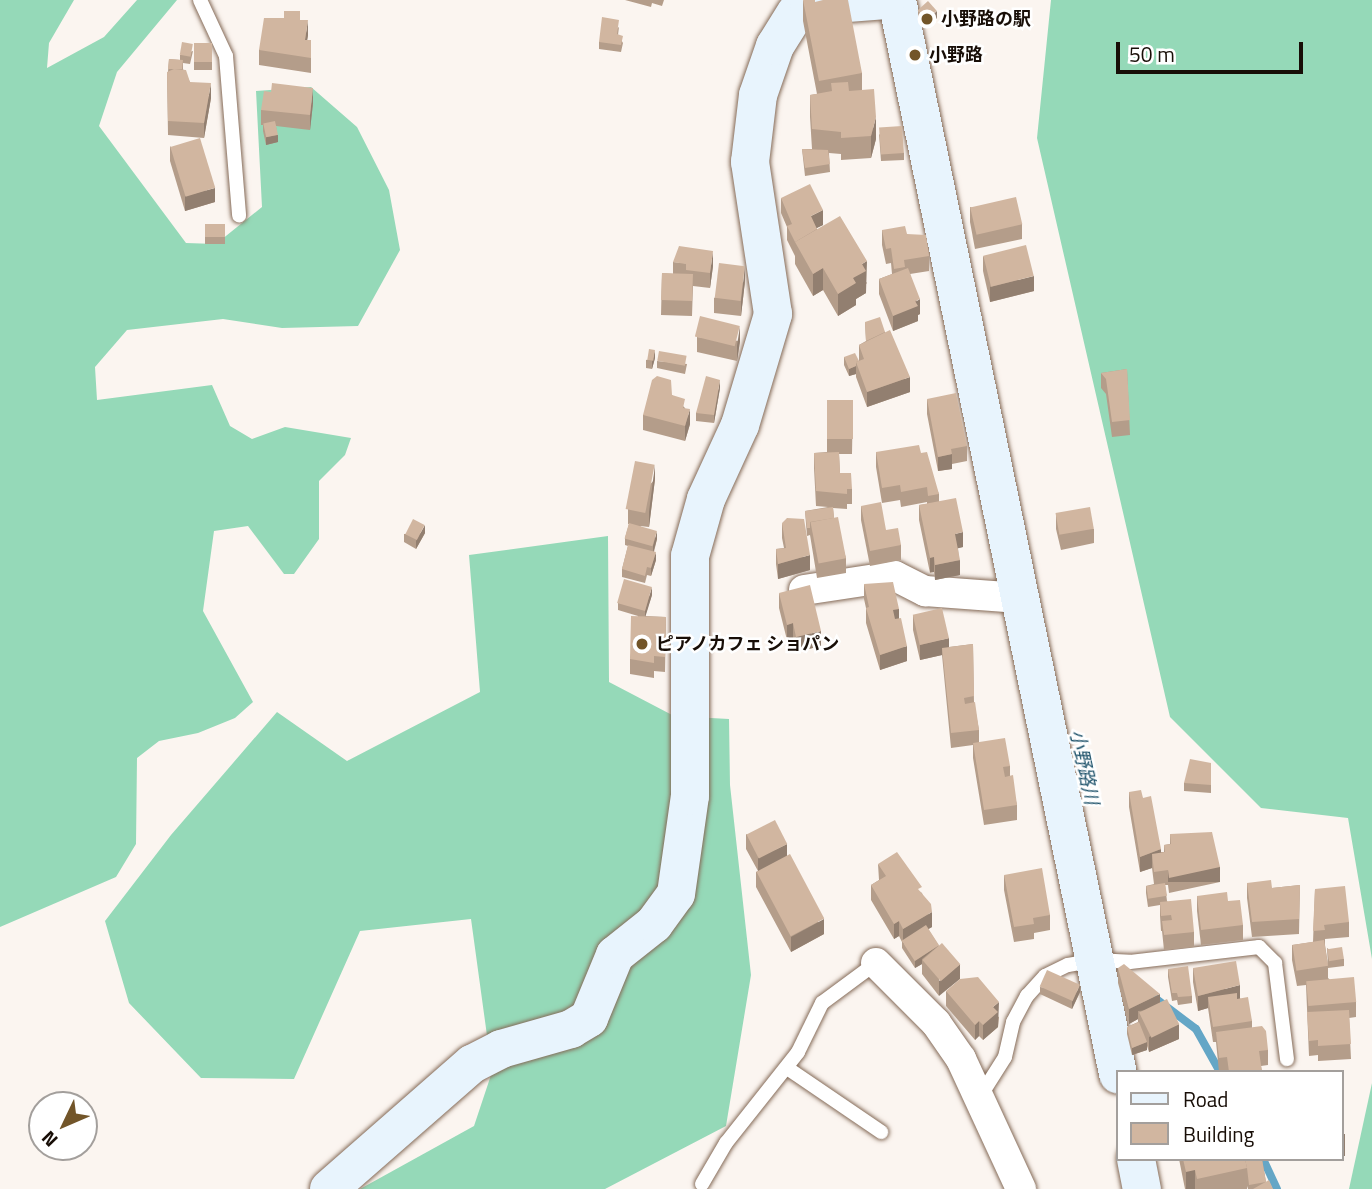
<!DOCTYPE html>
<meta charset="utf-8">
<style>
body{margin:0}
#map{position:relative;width:1372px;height:1189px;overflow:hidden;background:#fbf5f0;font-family:"Titillium Web","Noto Sans JP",sans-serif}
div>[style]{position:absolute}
.forest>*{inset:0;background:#95d9b8}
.stream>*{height:8px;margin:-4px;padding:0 4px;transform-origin:4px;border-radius:4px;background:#64a6c6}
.roads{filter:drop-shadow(0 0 2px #856b58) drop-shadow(0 0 2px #856b58)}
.lane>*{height:14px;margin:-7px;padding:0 7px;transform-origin:7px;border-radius:7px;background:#fff}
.street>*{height:30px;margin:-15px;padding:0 15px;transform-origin:15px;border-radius:15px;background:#fff}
.secondary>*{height:38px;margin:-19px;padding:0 19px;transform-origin:19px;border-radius:19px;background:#e8f4fd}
.wall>*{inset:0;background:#b49d8a;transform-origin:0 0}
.shaded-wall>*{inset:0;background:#927f70;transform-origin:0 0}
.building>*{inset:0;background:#d1b6a0;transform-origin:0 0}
.dots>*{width:19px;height:19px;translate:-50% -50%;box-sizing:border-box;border:4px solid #fff;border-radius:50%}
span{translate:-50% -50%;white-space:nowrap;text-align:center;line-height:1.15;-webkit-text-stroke:5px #fff;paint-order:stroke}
.poi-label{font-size:18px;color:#180e07;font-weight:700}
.left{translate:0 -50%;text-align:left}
.water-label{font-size:19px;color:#1e526a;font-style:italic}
.legend{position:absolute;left:1116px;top:1070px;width:228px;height:91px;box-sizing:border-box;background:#fff;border:2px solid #a39f9c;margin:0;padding:9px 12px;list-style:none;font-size:21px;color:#180e07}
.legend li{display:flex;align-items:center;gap:14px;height:35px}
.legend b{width:35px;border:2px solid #a39f9c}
.north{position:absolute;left:28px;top:1091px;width:70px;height:70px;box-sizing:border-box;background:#fff;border:2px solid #a39f9c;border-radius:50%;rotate:226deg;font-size:19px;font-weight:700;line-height:28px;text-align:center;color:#180e07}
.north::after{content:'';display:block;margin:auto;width:24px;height:32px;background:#725529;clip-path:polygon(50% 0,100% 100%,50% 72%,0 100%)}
.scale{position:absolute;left:1116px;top:42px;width:187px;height:32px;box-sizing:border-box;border:4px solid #180e07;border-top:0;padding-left:9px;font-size:21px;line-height:24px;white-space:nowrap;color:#180e07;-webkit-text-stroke:5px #fff;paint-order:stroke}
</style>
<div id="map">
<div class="forest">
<i style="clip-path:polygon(0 0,74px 0,49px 43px,47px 68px,104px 37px,137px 0,177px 0,117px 72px,99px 126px,186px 243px,216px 244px,262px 207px,256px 91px,311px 87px,357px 127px,389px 190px,400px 250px,358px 326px,282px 328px,223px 319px,127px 330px,95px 367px,97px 400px,212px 385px,230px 426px,252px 439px,285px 427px,351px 438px,345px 455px,319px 481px,319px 539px,294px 574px,284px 574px,248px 526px,214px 531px,203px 611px,253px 702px,235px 718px,198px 733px,159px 741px,137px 758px,136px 844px,116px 877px,0 927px)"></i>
<i style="clip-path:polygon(1051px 0,1372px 0,1372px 959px,1348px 818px,1261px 808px,1170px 717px,1037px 138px)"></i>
<i style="clip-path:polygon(608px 536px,609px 682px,674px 716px,729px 719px,730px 785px,751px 975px,726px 1126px,605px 1189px,360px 1189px,474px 1126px,492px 1072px,471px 919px,360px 931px,294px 1079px,201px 1078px,129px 1003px,105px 921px,171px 835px,277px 712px,347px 761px,480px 692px,469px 555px)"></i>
<i style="clip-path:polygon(1372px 1083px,1372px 1189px,1349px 1189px)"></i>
</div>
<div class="stream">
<i style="left:1151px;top:995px;width:56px;rotate:37.1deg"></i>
<i style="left:1196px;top:1029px;width:49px;rotate:60.8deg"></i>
<i style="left:1263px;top:1159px;width:33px;rotate:65deg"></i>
</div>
<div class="roads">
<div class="lane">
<i style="left:200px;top:0;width:62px;rotate:65.1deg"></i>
<i style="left:226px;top:56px;width:160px;rotate:85.3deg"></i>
<i style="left:787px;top:1068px;width:114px;rotate:34.2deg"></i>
<i style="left:981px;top:1095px;width:45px;rotate:-57.7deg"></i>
<i style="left:1005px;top:1057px;width:36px;rotate:-77deg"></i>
<i style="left:1013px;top:1022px;width:30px;rotate:-62deg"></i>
<i style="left:1027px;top:996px;width:27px;rotate:-48deg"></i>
<i style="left:1045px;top:976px;width:25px;rotate:-26deg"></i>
<i style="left:1068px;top:965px;width:27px;rotate:-10deg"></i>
<i style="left:1095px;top:960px;width:35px;rotate:3deg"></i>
<i style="left:1130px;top:962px;width:130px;rotate:-6.6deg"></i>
<i style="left:1259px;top:947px;width:23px;rotate:45deg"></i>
<i style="left:1275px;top:963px;width:97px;rotate:82.9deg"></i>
<i style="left:702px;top:1184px;width:48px;rotate:-59.7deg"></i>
<i style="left:726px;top:1143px;width:116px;rotate:-51.6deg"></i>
<i style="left:798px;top:1052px;width:55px;rotate:-63.9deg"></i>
<i style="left:822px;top:1003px;width:67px;rotate:-36.5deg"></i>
</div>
<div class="street">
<i style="left:804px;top:590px;width:92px;rotate:-8.7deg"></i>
<i style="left:895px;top:576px;width:34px;rotate:27deg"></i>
<i style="left:925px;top:591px;width:95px;rotate:4.2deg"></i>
<i style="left:876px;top:963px;width:85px;rotate:45deg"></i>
<i style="left:936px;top:1023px;width:44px;rotate:55.2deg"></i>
<i style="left:961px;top:1059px;width:143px;rotate:65.2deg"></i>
</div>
<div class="secondary">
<i style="left:897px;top:0;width:1097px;rotate:78.37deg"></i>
<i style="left:1136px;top:1159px;width:31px;rotate:79deg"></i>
<i style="left:329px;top:1189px;width:190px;rotate:-41.2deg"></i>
<i style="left:472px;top:1064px;width:33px;rotate:-27deg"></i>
<i style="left:501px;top:1049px;width:73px;rotate:-15.9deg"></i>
<i style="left:571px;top:1029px;width:21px;rotate:-31deg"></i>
<i style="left:589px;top:1018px;width:68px;rotate:-67.6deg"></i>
<i style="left:615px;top:955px;width:50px;rotate:-38.5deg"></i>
<i style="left:654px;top:924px;width:37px;rotate:-54deg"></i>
<i style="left:676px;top:894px;width:99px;rotate:-81.9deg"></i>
<i style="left:690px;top:796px;width:240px;rotate:-90deg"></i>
<i style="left:690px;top:556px;width:59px;rotate:-74.3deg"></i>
<i style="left:706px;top:499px;width:81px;rotate:-65.3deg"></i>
<i style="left:740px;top:425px;width:116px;rotate:-73.4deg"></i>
<i style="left:773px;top:314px;width:154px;rotate:-98.6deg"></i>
<i style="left:750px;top:162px;width:67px;rotate:-83.2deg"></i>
<i style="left:758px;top:95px;width:52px;rotate:-70.9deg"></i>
<i style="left:775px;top:46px;width:39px;rotate:-58deg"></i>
<i style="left:796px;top:13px;width:15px;rotate:-28deg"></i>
<i style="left:809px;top:6px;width:77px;rotate:-4.5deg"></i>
</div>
</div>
<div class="wall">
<i style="clip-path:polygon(625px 0,664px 0,662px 6px,652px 3px,651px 7px)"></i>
<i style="clip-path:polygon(803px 0,862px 73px,862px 90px,876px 139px,871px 158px,841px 160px,841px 154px,829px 153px,830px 172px,805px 176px,802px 149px,812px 149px,810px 117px,810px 95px,817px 94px,803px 21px)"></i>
<i style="clip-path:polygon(918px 11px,937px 18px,927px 28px,918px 18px)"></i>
<i style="clip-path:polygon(300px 20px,308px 35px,307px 40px,311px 40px,311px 73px,259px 65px,259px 50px)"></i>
<i style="clip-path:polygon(619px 27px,618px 35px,623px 43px,621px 52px,599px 49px,599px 42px)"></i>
<i style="left:194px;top:43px;width:18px;height:27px"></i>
<i style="clip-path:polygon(193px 51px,190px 64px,183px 63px,183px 69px,190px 82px,211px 98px,204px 138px,168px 135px,167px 72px,168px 72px,169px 59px,180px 60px,180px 55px)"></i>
<i style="clip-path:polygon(313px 103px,310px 130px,276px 126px,278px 142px,266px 145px,263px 131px,263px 125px,261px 125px,261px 110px)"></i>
<i style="clip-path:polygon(879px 134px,904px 153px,904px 160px,881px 161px)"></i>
<i style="clip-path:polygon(170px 146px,215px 202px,185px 211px,170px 161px)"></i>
<i style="clip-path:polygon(781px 198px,823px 225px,816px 228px,867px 283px,866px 284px,866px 293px,856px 299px,856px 305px,838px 316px,823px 290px,813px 296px,795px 264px,795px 256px,787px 240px,787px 227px,781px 213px)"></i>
<i style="clip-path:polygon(970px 207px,1022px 224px,1022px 239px,975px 249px,970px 222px)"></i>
<i style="left:225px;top:224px;width:20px;height:20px;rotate:90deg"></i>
<i style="clip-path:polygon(882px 230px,907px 234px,929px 256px,929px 271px,910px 274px,920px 314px,918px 315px,918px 321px,893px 331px,879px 294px,879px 279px,892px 274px,891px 263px,886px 264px,882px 245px)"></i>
<i style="clip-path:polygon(983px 256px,1034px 291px,990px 302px,983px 271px)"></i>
<i style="clip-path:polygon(673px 262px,713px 266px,710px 288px,693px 286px,692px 316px,661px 315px,662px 273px,673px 274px)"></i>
<i style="clip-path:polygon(745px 281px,741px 316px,714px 313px,714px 298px)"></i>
<i style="clip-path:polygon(865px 322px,885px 332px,910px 392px,867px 407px,856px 377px,856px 374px,849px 376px,844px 365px,844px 357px,859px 361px,859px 345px,866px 341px)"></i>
<i style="clip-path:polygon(697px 337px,740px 341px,737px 361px,697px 352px)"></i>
<i style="clip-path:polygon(655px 358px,652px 369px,646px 368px,646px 360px)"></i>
<i style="clip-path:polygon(657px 361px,687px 364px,685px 374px,657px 368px)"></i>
<i style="clip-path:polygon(1127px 369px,1130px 435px,1112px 437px,1106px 394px,1101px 388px,1101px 373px)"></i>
<i style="clip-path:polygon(720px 388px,714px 423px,696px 421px,696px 413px)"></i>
<i style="clip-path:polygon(672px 395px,685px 408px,690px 424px,685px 441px,643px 430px,643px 415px)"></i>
<i style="clip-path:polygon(927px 399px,967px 446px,967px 461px,952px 464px,952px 469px,938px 471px,927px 414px)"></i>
<i style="clip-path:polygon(827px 400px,853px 400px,852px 454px,839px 454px,840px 473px,852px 489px,852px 504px,847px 504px,847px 509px,833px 508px,834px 518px,846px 558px,846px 573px,817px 578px,810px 535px,807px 536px,805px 511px,828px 507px,816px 506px,814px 468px,814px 453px,827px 452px)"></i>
<i style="clip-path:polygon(876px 452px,921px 453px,939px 494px,939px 501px,963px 547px,958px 548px,960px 575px,935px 580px,934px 572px,930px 573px,919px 520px,919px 505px,927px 504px,927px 502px,901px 507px,900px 500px,882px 503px,876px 467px)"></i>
<i style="clip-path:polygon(655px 479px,649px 527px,640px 526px,657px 539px,654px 552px,656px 560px,651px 576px,647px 575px,645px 583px,622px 577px,622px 569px,628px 546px,625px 545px,625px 538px,629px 524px,628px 524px,628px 509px)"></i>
<i style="clip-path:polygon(861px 506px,901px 545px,901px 560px,870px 566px,861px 520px)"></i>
<i style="clip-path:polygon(1056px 514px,1094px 529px,1094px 543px,1061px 550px,1056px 529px)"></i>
<i style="clip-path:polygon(782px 523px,810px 570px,778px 579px,776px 564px,776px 549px,784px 548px,782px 538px)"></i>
<i style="clip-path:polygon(425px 533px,416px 549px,404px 542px,404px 534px)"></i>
<i style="clip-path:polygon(864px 584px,899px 618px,907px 661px,880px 670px,866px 623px,866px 608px,864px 599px)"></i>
<i style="clip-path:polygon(779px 593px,821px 646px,796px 652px,793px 638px,787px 640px,779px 608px)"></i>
<i style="clip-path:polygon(652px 595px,645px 616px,666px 617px,665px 672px,654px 671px,654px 678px,630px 674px,630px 659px,638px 616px,618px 610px,618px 603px)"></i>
<i style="clip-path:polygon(913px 615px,949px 647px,973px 644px,974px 703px,979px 730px,979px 742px,1010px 766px,1010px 776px,1017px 805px,1017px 820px,984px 825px,973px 758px,973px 745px,951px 748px,942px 655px,920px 660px,913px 630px)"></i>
<i style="clip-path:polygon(1211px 763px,1211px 793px,1184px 791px,1184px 783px)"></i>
<i style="clip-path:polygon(1129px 792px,1143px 798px,1161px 852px,1164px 852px,1164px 845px,1170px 844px,1170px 834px,1220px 882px,1169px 893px,1168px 885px,1165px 885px,1167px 901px,1194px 932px,1194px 947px,1164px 950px,1162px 931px,1161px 931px,1160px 916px,1160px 905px,1148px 907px,1146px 893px,1146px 886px,1154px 884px,1152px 868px,1140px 872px,1129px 807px)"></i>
<i style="clip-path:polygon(746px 834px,787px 856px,824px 934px,791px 952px,756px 887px,756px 872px,758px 871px,746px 849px)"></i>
<i style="clip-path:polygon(878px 864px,922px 893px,932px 927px,928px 929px,939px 946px,939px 996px,922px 974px,922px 964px,915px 968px,902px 948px,902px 942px,899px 936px,894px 939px,871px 900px,871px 885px,879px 880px)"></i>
<i style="clip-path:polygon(1004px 875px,1050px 915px,1050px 930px,1034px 933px,1034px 939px,1014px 942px,1004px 890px)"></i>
<i style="clip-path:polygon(1247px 883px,1272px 888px,1300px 885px,1299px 934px,1252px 937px,1247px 898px)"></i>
<i style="clip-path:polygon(1315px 889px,1349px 922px,1349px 937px,1325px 939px,1325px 945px,1328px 965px,1327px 948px,1344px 959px,1344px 966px,1328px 968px,1328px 967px,1328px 978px,1356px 1002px,1356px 1017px,1349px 1018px,1351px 1059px,1318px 1061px,1318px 1055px,1309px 1056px,1306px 985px,1297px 986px,1292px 960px,1292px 945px,1313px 942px)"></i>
<i style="clip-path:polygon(1197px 896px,1228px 901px,1243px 925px,1243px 940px,1201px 945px,1197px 911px)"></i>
<i style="clip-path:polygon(1118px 968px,1160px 1002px,1179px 1039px,1149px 1052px,1147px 1046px,1147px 1050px,1132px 1055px,1127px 1034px,1127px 1027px,1138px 1022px,1138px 1019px,1129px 1024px,1118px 983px)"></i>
<i style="clip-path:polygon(1193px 968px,1240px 998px,1252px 1021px,1252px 1028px,1268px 1050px,1268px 1065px,1261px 1066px,1262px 1072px,1219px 1072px,1216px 1042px,1213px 1042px,1208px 1008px,1198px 1011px,1193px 982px)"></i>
<i style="clip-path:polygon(1168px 969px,1192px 996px,1192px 1003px,1178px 1005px,1177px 1000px,1172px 1001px,1168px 977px)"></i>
<i style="clip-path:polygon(1040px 987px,1080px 992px,1072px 1009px,1040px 994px)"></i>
<i style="clip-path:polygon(946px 991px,999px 1017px,998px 1027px,983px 1040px,979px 1036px,975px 1040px,946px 1006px)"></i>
<i style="clip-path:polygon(1179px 1159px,1262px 1159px,1266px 1182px,1273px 1189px,1248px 1189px,1247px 1186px,1247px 1189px,1185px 1189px)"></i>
</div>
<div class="shaded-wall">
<i style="clip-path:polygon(937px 11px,937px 18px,927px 28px,927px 20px)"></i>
<i style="clip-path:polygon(308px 20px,308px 35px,305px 55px,305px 40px)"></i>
<i style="clip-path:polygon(211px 83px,211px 98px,204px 138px,204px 123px)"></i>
<i style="clip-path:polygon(313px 88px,313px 103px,310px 130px,310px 115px)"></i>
<i style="clip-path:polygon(876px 117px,876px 139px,871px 158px,871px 136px)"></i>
<i style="clip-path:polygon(278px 135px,278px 142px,266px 145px,266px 137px)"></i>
<i style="clip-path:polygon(215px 188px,215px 202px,185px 211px,185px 196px)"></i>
<i style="clip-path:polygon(823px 210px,823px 225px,811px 231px,811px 216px)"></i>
<i style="clip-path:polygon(713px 251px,713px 266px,710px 288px,710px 273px)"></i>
<i style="clip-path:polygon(867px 261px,866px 293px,856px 299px,856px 305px,838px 316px,838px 294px,853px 278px,862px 264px)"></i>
<i style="clip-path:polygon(745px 266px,745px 281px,741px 316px,741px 302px)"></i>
<i style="clip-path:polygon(823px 268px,823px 290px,813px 296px,813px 274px)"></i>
<i style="clip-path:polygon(1034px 276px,1034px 291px,990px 302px,990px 287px)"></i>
<i style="clip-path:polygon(920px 299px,920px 314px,918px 315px,918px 321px,893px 331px,893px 316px)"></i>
<i style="clip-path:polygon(740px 326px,740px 341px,737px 361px,737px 346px)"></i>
<i style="clip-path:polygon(655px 350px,655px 358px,652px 369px,652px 362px)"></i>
<i style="clip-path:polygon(856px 366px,856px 374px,849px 376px,849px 369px)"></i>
<i style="clip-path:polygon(910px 377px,910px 392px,867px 407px,867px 392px)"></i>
<i style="clip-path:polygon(720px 380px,720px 388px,714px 423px,714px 415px)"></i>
<i style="clip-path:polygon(690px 409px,690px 424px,685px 441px,685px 426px)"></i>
<i style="clip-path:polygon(952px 454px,952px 469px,938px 471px,938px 457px)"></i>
<i style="clip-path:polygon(655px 465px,655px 479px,649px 527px,649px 512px)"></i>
<i style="clip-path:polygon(425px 525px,425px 533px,416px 549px,416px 541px)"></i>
<i style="clip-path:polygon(657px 531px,657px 539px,653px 553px,653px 546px)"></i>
<i style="clip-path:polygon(963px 532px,963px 547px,955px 549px,955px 534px)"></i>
<i style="clip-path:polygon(656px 552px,656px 560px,651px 576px,651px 568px)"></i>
<i style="clip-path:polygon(810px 555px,810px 570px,778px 579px,778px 564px)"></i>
<i style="left:934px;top:557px;width:15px;height:4px;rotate:90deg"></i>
<i style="clip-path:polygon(960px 560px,960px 575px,935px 580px,935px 565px)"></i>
<i style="clip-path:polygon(652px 587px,652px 595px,645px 618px,645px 611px)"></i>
<i style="left:899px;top:609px;width:15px;height:6px;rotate:90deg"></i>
<i style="clip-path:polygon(793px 623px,793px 638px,787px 640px,787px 625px)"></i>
<i style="clip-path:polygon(821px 631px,821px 646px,796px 652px,796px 637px)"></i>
<i style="clip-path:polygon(949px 638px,949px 653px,942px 648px,942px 655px,920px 660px,920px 645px)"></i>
<i style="clip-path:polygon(907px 646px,907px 661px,880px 670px,880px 655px)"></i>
<i style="clip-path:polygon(787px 844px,787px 859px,758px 873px,758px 858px)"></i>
<i style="clip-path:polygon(1161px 849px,1161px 864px,1152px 854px,1152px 868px,1140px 872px,1140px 857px)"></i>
<i style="left:1220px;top:867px;width:15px;height:52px;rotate:90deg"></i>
<i style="clip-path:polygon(932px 912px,932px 927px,903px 944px,903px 929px)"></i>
<i style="clip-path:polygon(824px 919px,824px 934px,791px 952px,791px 937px)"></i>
<i style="clip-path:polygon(899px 921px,899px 936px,894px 939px,894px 924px)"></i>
<i style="clip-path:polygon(939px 945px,922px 959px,922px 964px,915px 968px,915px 961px)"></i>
<i style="clip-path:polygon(960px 964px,960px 979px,939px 996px,939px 981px)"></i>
<i style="clip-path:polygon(1080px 985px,1080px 992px,1072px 1009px,1072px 1002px)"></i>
<i style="clip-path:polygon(1240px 985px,1240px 1000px,1208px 997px,1208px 1008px,1198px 1011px,1198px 996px)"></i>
<i style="clip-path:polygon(1160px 994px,1160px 1009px,1138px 1011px,1138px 1019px,1129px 1024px,1129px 1009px)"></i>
<i style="clip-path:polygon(999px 1002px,998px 1027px,983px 1040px,983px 1025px,993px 1007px)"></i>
<i style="clip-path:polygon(979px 1021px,979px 1036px,975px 1040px,975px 1025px)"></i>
<i style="clip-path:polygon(1179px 1024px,1179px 1039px,1149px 1052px,1149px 1037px)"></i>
<i style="clip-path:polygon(1147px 1042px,1147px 1050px,1132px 1055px,1132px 1048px)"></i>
<i style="left:1345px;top:1134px;width:22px;height:3px;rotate:90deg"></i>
<i style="left:1195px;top:1170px;width:19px;height:9px;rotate:90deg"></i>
</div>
<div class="building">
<i style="clip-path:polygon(803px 0,815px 0,815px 2px,823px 0,848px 0,862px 73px,819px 81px)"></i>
<i style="left:928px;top:1px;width:13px;height:14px;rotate:48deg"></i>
<i style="clip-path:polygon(284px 11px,300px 11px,300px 20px,308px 20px,305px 40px,311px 40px,311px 58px,259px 50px,264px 18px,284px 18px)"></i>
<i style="clip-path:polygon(602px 17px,619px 20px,617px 34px,623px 36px,621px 45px,599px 42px)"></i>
<i style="left:182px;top:42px;width:11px;height:13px;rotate:10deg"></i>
<i style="left:194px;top:43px;width:18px;height:19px"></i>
<i style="clip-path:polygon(169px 59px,183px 60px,182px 69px,168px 69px)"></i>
<i style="clip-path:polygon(174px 69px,186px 70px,190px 82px,211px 83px,204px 123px,168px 121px,167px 72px)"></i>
<i style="clip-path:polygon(848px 82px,849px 91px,874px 89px,876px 117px,871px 136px,841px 138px,841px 132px,812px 129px,810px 95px,832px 91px,831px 83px)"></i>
<i style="clip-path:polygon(272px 83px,313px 88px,310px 115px,261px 110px,264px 91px,271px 92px)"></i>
<i style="left:275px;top:121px;width:14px;height:12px;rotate:78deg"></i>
<i style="left:902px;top:126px;width:27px;height:23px;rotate:86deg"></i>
<i style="left:200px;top:138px;width:52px;height:31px;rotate:73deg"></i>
<i style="clip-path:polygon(802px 149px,828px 150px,830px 164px,805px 168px)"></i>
<i style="clip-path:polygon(810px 184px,823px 210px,811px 216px,817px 229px,795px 242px,787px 226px,792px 224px,781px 198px)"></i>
<i style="left:1016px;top:197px;width:28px;height:47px;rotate:77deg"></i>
<i style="clip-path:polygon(840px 216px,867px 261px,862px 264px,866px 271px,853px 278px,856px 283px,838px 294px,823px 268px,813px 274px,795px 242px)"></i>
<i style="left:225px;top:224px;width:13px;height:20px;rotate:90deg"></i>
<i style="clip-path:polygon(905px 226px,907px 234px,926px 235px,929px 256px,904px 260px,905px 267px,894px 269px,891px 248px,886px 249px,882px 230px)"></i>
<i style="left:1026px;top:245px;width:32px;height:44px;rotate:76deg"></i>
<i style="clip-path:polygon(679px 246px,713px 251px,710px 273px,686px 270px,686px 264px,673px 262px)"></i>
<i style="left:719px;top:263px;width:26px;height:35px;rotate:7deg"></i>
<i style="clip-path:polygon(908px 268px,920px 299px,915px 301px,918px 306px,893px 316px,879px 279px)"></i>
<i style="left:662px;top:273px;width:31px;height:27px;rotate:2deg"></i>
<i style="left:700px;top:316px;width:41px;height:21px;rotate:14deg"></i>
<i style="clip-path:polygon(880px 317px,885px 332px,866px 341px,865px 322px)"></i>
<i style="clip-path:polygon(890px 330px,910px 377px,867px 392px,856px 362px,864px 359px,859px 345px)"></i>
<i style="left:649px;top:349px;width:6px;height:11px;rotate:9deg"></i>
<i style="left:659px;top:351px;width:28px;height:10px;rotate:10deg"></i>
<i style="clip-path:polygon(855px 353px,859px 361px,856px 362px,856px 366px,849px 369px,844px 357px)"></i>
<i style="clip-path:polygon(1127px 369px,1130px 420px,1112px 422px,1106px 379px,1101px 373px)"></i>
<i style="clip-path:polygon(657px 376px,671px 380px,672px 395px,685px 399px,683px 408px,690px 409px,685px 426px,643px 415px,652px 380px)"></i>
<i style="clip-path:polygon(706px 376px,720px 380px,714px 415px,696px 413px)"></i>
<i style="clip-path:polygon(956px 393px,967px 446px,951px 449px,952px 454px,938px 457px,927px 399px)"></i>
<i style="left:827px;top:400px;width:26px;height:39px"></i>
<i style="clip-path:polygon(919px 445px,921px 453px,927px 452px,939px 494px,928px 496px,927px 487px,901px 492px,900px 485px,882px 488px,876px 452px)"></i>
<i style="clip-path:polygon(839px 452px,840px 473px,851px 473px,852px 489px,847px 489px,847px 494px,816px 491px,814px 453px)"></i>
<i style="left:635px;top:461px;width:20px;height:49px;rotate:11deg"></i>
<i style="clip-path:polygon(956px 498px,963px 532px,955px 534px,960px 560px,935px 565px,934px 557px,930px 558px,919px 505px)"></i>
<i style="clip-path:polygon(881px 502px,886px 530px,898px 528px,901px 545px,870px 551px,861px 506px)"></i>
<i style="clip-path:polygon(833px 507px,834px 518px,810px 522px,810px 528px,807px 528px,805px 511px)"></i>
<i style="left:1090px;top:507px;width:22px;height:35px;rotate:80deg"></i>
<i style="left:838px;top:517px;width:42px;height:28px;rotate:79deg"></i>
<i style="clip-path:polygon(787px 518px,804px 519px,810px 555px,778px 564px,776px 549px,786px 548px,782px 523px)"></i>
<i style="left:413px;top:519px;width:13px;height:17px;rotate:27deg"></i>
<i style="left:629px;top:523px;width:29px;height:16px;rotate:16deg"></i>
<i style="clip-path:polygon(628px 545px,656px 552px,651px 568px,647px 567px,645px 576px,622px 569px)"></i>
<i style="left:624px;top:579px;width:29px;height:25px;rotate:16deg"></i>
<i style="clip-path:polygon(893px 582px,899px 609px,893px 610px,895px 619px,901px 618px,907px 646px,880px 655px,866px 608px,869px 607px,864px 584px)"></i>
<i style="clip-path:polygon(810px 585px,821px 631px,796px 637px,793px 623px,787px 625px,779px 593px)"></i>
<i style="left:942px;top:608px;width:31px;height:30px;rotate:77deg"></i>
<i style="clip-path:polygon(631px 616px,666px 617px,665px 657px,654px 656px,654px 663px,630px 659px)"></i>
<i style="clip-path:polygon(973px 644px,974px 696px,964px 698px,965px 704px,975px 702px,979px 730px,951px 733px,942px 648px)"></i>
<i style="clip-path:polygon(1005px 738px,1010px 766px,1003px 767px,1005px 777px,1013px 775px,1017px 805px,984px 810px,973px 743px)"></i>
<i style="clip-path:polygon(1190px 759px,1211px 763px,1211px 785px,1184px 783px)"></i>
<i style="clip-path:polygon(1141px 790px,1143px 798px,1151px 796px,1161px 849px,1140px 857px,1129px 792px)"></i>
<i style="left:775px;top:820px;width:27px;height:32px;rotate:63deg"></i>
<i style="clip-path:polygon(1212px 832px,1220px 867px,1169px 878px,1168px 870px,1154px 872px,1152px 854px,1165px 852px,1164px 845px,1171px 844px,1170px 834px)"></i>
<i style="clip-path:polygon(897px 852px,922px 887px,918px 889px,931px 904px,932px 912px,903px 929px,899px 921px,894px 924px,871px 885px,886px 876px,878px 864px)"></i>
<i style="left:790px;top:854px;width:73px;height:38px;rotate:62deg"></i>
<i style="clip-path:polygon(1042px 868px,1050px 915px,1033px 918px,1034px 924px,1014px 927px,1004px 875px)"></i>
<i style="clip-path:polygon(1271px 880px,1272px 888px,1300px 885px,1299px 919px,1252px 922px,1247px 883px)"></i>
<i style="left:1165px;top:883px;width:13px;height:19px;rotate:81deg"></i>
<i style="clip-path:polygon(1345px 886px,1349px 922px,1324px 925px,1325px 930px,1313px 931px,1315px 889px)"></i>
<i style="clip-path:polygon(1227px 892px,1228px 901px,1240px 900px,1243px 925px,1201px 930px,1197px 896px)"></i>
<i style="clip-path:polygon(1191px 899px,1194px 932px,1164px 935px,1162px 921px,1172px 920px,1171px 915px,1161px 916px,1160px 902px)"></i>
<i style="left:926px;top:925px;width:24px;height:29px;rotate:57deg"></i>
<i style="left:1324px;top:940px;width:26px;height:32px;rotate:81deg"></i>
<i style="left:942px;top:943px;width:28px;height:26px;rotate:49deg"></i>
<i style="left:1342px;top:947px;width:12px;height:15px;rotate:81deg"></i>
<i style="clip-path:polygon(1236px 961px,1240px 985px,1198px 996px,1193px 968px)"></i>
<i style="clip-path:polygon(1124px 964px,1160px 994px,1129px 1009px,1118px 968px)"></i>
<i style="clip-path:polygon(1188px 966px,1192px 996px,1178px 997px,1177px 993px,1172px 993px,1168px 969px)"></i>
<i style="left:1047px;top:970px;width:36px;height:18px;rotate:24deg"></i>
<i style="clip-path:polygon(978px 977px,999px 1002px,993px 1007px,998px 1012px,983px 1025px,979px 1021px,975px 1025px,946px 991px,960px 979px)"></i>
<i style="left:1354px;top:977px;width:25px;height:48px;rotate:85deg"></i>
<i style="clip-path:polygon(1237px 993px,1237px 999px,1248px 997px,1252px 1021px,1213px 1027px,1208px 997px)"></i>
<i style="left:1167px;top:999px;width:28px;height:31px;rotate:64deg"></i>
<i style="clip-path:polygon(1349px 1010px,1351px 1044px,1318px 1046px,1318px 1040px,1309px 1041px,1307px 1012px)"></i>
<i style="clip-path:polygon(1139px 1022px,1147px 1042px,1132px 1048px,1127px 1027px)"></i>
<i style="clip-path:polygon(1262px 1026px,1266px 1031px,1268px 1050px,1259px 1051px,1262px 1072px,1229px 1072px,1227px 1057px,1219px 1058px,1216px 1032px)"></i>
<i style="left:1269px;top:1070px;width:31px;height:2px"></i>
<i style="clip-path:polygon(1183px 1159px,1245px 1159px,1247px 1168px,1197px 1179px,1195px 1170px,1186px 1172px)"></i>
<i style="clip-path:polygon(1245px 1159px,1262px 1159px,1266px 1182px,1249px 1185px,1247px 1168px)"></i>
<i style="clip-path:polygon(1269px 1180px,1273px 1189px,1253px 1189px)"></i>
</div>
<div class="dots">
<i style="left:927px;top:19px;background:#725529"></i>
<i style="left:915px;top:55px;background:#725529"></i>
<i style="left:642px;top:644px;background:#725529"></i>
</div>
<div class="poi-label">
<span class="left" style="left:941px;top:19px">小野路の駅</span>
<span class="left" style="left:929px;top:55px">小野路</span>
<span class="left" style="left:656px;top:644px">ピアノカフェ ショパン</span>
</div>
<div class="water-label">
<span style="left:1085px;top:767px;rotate:78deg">小野路川</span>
</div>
<ul class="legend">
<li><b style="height:9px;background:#e8f4fd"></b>Road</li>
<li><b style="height:19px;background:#d1b6a0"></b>Building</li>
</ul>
<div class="north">N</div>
<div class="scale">50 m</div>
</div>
